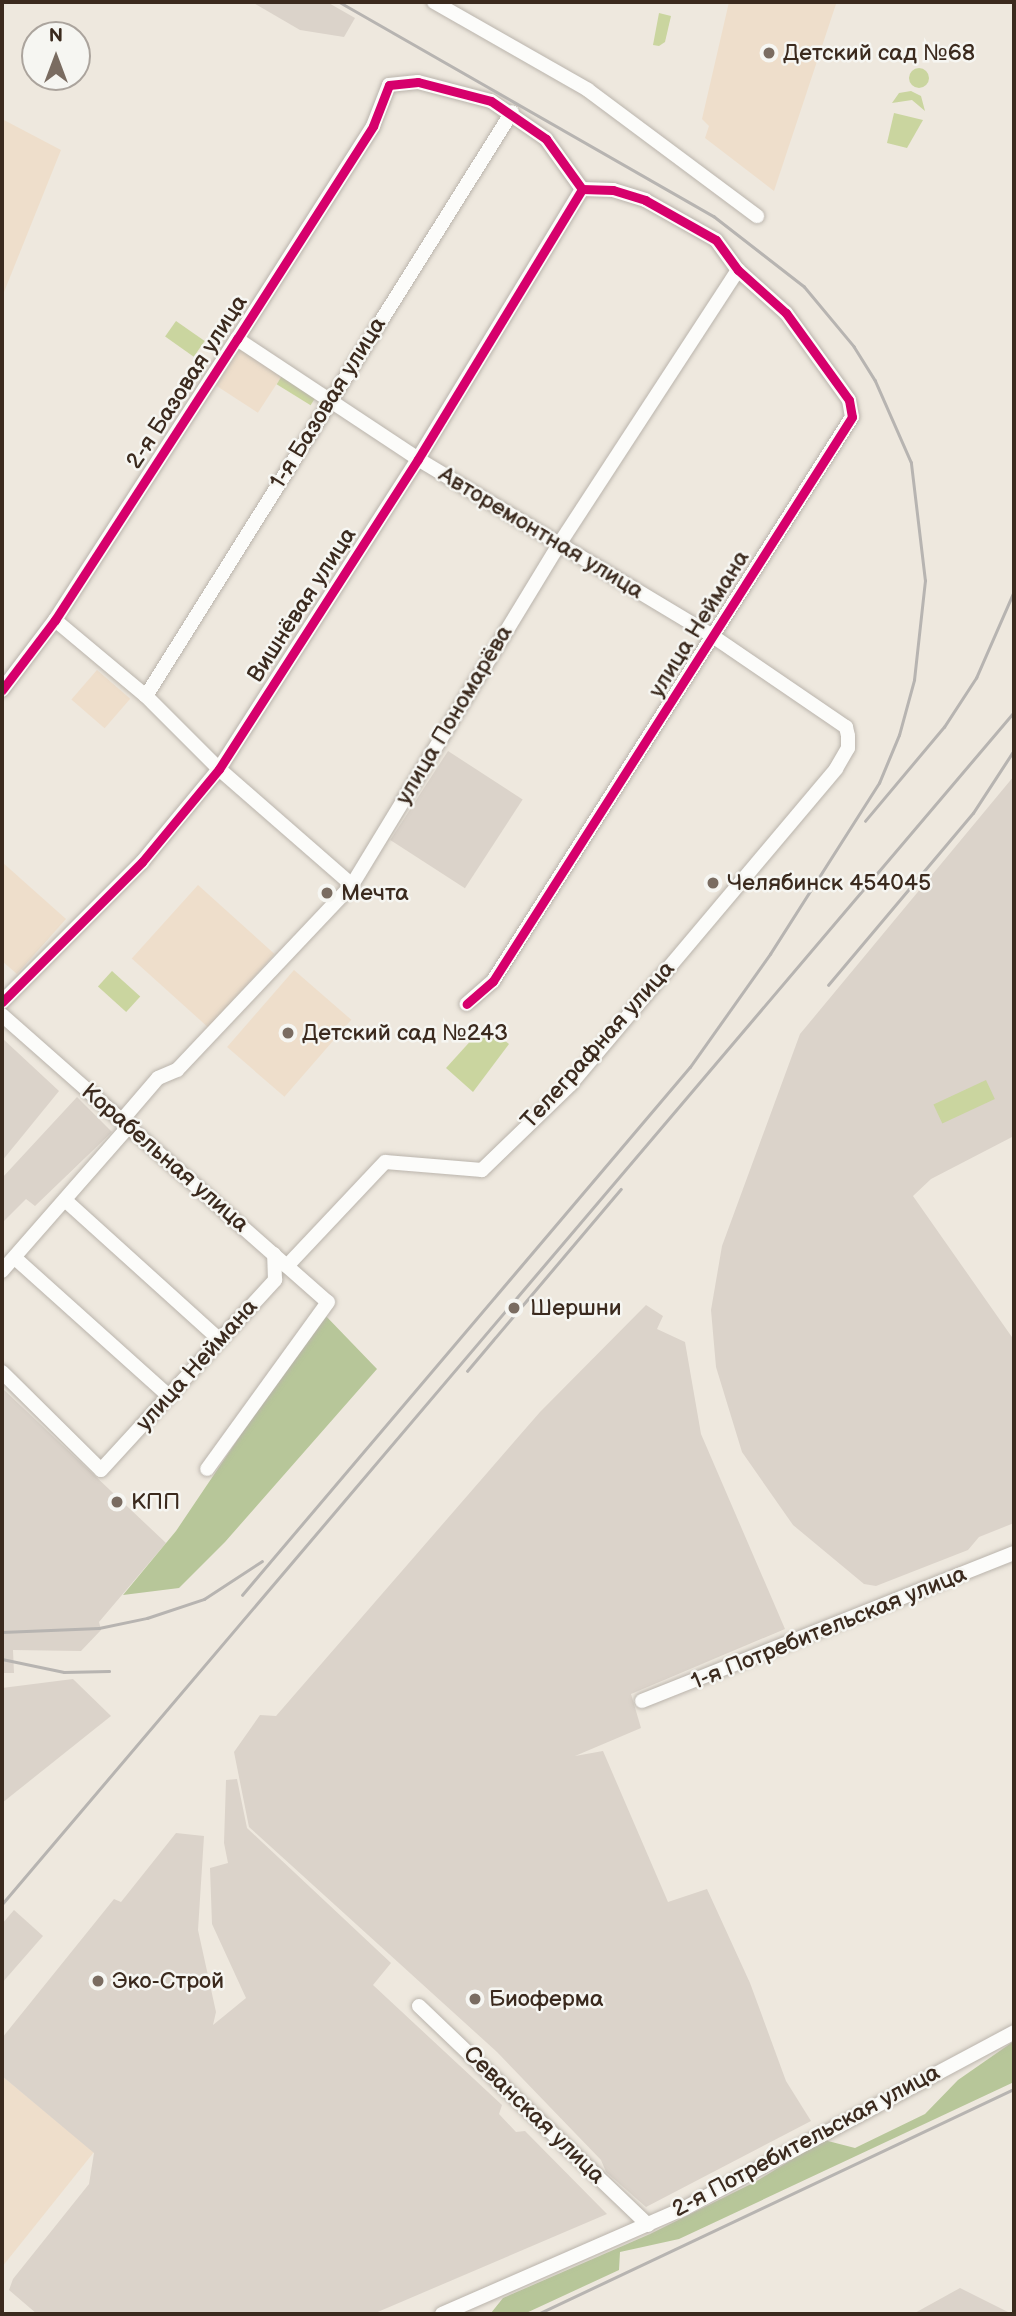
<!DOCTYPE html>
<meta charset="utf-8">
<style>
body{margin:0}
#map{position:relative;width:1016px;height:2316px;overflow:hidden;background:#eee8de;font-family:"Balsamiq Sans",sans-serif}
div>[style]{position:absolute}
.built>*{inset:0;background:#eedecb;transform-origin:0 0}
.industrial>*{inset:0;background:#dbd3ca;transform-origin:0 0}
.green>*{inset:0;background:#cad59f;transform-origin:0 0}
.round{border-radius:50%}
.forest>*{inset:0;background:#b7c699}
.roads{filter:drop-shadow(0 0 2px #bab4ac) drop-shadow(0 0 2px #bab4ac)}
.minor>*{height:14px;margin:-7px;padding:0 7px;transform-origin:7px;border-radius:7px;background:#fcfcfa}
.rail>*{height:2.5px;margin:-1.25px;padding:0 1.25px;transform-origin:1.25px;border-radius:1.25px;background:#b7b4b1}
.cycleway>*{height:9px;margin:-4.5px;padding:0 4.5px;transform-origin:4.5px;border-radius:4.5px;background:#d6006c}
.dots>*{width:19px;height:19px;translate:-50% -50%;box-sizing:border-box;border:4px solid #f6f6f2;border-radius:50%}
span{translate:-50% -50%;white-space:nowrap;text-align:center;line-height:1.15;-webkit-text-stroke:5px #f6f6f2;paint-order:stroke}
.poi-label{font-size:23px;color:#3b2a1e}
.left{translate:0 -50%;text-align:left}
.street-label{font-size:23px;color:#3b2a1e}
.frame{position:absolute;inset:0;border:4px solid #3b2a1e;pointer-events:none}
.north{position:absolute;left:21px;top:21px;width:70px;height:70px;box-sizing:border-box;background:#f6f6f2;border:2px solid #aba49d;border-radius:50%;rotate:0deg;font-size:19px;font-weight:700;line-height:28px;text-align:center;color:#3b2a1e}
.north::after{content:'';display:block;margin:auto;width:24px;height:32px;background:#7a6c61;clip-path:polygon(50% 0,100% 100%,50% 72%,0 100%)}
</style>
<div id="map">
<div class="built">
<i style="clip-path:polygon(729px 2px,836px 4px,774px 191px,705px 138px,709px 126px,702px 119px)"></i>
<i style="clip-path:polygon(2px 119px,61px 150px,2px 297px)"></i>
<i style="left:241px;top:347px;width:50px;height:46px;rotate:33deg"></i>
<i style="left:97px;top:670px;width:44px;height:39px;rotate:41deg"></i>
<i style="clip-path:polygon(2px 862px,66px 919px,17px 974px,2px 961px)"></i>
<i style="left:198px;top:885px;width:103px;height:99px;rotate:42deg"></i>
<i style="left:294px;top:970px;width:76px;height:102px;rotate:41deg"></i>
<i style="clip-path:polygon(2px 2076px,94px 2152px,2px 2267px)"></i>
</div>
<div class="industrial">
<i style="clip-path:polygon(252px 2px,327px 2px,355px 18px,344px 37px,300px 30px)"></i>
<i style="left:448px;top:751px;width:89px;height:106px;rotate:33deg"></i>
<i style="clip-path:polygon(1014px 776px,1014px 1136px,931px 1179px,913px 1196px,1014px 1340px,1014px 1523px,979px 1537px,968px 1550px,876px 1586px,864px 1584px,793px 1525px,742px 1452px,716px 1367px,711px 1310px,722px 1246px,800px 1034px)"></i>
<i style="clip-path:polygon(2px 1038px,59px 1091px,2px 1161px)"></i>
<i style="clip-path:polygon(77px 1097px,112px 1132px,35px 1206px,26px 1199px,2px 1223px,2px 1178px)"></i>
<i style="clip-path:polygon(646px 1305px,663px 1316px,657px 1329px,685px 1342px,701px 1434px,785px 1629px,631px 1694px,641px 1728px,575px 1756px,603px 1751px,668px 1902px,707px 1889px,750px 1983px,786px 2081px,811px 2121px,646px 2207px,606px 2172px,601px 2160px,497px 2052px,249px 1827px,234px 1752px,260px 1715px,276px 1716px,540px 1412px)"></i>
<i style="clip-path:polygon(2px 1388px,166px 1543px,99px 1622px,101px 1630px,81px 1651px,13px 1650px,14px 1673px,2px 1673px)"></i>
<i style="clip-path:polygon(73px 1679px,111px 1716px,2px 1803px,2px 1688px)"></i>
<i style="clip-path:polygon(237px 1779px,247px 1828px,391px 1963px,373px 1985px,502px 2105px,499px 2114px,516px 2132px,525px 2131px,607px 2214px,373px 2314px,37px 2314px,9px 2290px,13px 2279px,89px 2184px,94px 2153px,2px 2076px,2px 2038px,114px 1899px,121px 1902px,176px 1833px,204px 1836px,198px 1930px,216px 2012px,213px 2025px,246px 1998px,212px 1924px,210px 1868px,228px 1863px,224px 1843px,226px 1780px)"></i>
<i style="clip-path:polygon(14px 1910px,43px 1936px,2px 1983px,2px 1924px)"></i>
<i style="clip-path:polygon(960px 2288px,1012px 2314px,913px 2314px)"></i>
</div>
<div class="green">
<i style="clip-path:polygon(659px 13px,671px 16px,665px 42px,659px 46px,653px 45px)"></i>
<i class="round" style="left:909px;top:68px;width:20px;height:20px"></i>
<i style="clip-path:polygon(911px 91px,921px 96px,925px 111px,912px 100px,892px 103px,899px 93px)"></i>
<i style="clip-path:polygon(894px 113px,923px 120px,907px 148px,887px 143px)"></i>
<i style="left:176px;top:321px;width:35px;height:19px;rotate:35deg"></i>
<i style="left:283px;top:374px;width:40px;height:12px;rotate:32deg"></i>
<i style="left:112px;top:971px;width:38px;height:21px;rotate:42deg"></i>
<i style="clip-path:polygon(485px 1025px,509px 1044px,473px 1092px,446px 1068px)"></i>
<i style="left:986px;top:1080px;width:21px;height:58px;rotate:65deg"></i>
</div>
<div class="forest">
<i style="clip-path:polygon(323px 1313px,377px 1369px,225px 1542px,179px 1588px,123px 1595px,176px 1531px)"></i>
<i style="clip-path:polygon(1014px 2041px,1014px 2082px,679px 2239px,620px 2252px,619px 2270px,524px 2314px,472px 2314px,491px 2313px,503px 2298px,650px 2234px,755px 2182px,824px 2140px,855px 2148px,925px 2114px,958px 2080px)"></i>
</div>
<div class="roads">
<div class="minor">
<i style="left:434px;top:2px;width:177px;rotate:29.7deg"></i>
<i style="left:588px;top:90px;width:211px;rotate:36.7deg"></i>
<i style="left:237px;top:339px;width:217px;rotate:33.5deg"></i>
<i style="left:418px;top:459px;width:345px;rotate:31deg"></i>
<i style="left:714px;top:637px;width:160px;rotate:34.3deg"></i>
<i style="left:846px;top:727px;width:9px;rotate:77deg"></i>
<i style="left:848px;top:736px;width:12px;rotate:90deg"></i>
<i style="left:848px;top:748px;width:24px;rotate:120deg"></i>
<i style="left:836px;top:769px;width:412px;rotate:130.1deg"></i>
<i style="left:571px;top:1084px;width:124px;rotate:136deg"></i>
<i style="left:482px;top:1170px;width:97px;rotate:-175.3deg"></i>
<i style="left:385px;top:1162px;width:143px;rotate:133.3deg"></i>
<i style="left:55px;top:620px;width:119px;rotate:39.9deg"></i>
<i style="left:146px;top:696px;width:103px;rotate:45deg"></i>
<i style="left:219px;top:769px;width:176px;rotate:41.1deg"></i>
<i style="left:2px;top:690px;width:88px;rotate:-52.9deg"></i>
<i style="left:55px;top:620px;width:335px;rotate:-57.1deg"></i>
<i style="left:237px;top:339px;width:253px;rotate:-57.4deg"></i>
<i style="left:373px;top:126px;width:44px;rotate:-68.7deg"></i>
<i style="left:389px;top:85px;width:29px;rotate:-6deg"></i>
<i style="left:418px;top:82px;width:75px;rotate:14.6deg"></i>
<i style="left:491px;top:101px;width:67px;rotate:34.6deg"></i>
<i style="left:546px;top:139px;width:62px;rotate:54.2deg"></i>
<i style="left:582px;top:189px;width:31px;rotate:2deg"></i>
<i style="left:613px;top:190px;width:34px;rotate:17deg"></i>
<i style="left:645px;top:200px;width:81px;rotate:29.4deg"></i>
<i style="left:716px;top:240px;width:37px;rotate:54deg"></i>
<i style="left:738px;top:270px;width:64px;rotate:41.9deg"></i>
<i style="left:786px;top:313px;width:107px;rotate:54.1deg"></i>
<i style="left:849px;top:400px;width:17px;rotate:80deg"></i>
<i style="left:852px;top:417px;width:669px;rotate:122.48deg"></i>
<i style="left:493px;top:981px;width:35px;rotate:139deg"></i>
<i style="left:146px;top:696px;width:689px;rotate:-57.92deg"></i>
<i style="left:2px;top:1002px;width:198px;rotate:-45deg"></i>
<i style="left:142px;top:862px;width:121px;rotate:-50.4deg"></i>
<i style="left:219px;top:769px;width:368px;rotate:-57.3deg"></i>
<i style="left:418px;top:459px;width:316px;rotate:-58.7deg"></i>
<i style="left:2px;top:1015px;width:434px;rotate:41.4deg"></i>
<i style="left:328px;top:1302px;width:206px;rotate:125.9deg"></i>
<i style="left:122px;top:1120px;width:55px;rotate:-49.4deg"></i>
<i style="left:158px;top:1078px;width:21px;rotate:-23deg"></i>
<i style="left:177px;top:1070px;width:255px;rotate:-46.6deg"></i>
<i style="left:352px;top:885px;width:400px;rotate:-58.7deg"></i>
<i style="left:560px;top:543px;width:326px;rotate:-56.9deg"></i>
<i style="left:65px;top:1200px;width:209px;rotate:42.1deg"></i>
<i style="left:15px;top:1258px;width:207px;rotate:41.9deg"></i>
<i style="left:2px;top:1271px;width:193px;rotate:-48.8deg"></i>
<i style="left:2px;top:1372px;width:139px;rotate:44.7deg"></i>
<i style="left:101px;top:1470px;width:258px;rotate:-47.5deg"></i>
<i style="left:275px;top:1280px;width:26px;rotate:-92deg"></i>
<i style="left:642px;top:1701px;width:400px;rotate:-21.7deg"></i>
<i style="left:419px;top:2006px;width:317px;rotate:43.7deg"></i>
<i style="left:442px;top:2314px;width:265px;rotate:-23.6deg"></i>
<i style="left:685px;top:2208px;width:373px;rotate:-28.1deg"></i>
</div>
</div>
<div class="rail">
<i style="left:865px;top:821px;width:123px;rotate:-50deg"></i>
<i style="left:944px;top:727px;width:59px;rotate:-56.9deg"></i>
<i style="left:976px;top:678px;width:95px;rotate:-66.4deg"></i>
<i style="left:828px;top:985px;width:225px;rotate:-49.9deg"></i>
<i style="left:973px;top:813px;width:75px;rotate:-56.9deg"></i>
<i style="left:467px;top:1371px;width:238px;rotate:-49.8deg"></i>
<i style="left:242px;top:1595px;width:692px;rotate:-49.69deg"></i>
<i style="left:690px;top:1067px;width:138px;rotate:-54.7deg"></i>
<i style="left:770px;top:954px;width:203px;rotate:-57.5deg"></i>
<i style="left:879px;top:783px;width:52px;rotate:-67.4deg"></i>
<i style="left:899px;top:735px;width:57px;rotate:-74.7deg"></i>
<i style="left:914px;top:680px;width:100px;rotate:-83.7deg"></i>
<i style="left:925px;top:581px;width:119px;rotate:-96.8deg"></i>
<i style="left:911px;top:463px;width:90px;rotate:-113.7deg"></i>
<i style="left:875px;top:381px;width:40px;rotate:-122deg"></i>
<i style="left:854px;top:347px;width:78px;rotate:-129.8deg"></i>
<i style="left:804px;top:287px;width:114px;rotate:-142.1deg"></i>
<i style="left:714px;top:217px;width:432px;rotate:-150.2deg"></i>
<i style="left:2px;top:1632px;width:97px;rotate:-2.4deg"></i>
<i style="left:99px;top:1628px;width:49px;rotate:-11.8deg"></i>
<i style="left:147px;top:1618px;width:60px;rotate:-18.4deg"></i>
<i style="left:204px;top:1599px;width:69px;rotate:-33.2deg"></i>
<i style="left:2px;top:1659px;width:63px;rotate:11.8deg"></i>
<i style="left:64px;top:1672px;width:45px;rotate:-1.3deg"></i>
<i style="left:2px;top:1904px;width:1564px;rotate:-49.67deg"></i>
<i style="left:538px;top:2314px;width:526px;rotate:-25.3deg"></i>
</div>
<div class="cycleway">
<i style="left:2px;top:690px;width:88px;rotate:-52.9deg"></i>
<i style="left:55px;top:620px;width:335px;rotate:-57.1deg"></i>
<i style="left:237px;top:339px;width:253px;rotate:-57.4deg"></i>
<i style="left:373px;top:126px;width:44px;rotate:-68.7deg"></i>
<i style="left:389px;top:85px;width:29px;rotate:-6deg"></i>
<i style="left:418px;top:82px;width:75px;rotate:14.6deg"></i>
<i style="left:491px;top:101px;width:67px;rotate:34.6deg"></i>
<i style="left:546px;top:139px;width:62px;rotate:54.2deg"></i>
<i style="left:582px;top:189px;width:31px;rotate:2deg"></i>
<i style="left:613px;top:190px;width:34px;rotate:17deg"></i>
<i style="left:645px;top:200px;width:81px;rotate:29.4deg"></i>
<i style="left:716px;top:240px;width:37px;rotate:54deg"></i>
<i style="left:738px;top:270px;width:64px;rotate:41.9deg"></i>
<i style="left:786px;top:313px;width:107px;rotate:54.1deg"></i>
<i style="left:849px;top:400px;width:17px;rotate:80deg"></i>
<i style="left:852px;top:417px;width:669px;rotate:122.48deg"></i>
<i style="left:493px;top:981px;width:35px;rotate:139deg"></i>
<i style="left:2px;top:1002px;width:198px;rotate:-45deg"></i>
<i style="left:142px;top:862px;width:121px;rotate:-50.4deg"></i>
<i style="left:219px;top:769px;width:368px;rotate:-57.3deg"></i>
<i style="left:418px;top:459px;width:316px;rotate:-58.7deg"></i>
</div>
<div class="dots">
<i style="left:769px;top:53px;background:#7a6c61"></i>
<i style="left:713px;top:883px;background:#7a6c61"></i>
<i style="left:327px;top:893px;background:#7a6c61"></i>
<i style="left:288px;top:1033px;background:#7a6c61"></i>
<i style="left:514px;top:1308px;background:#7a6c61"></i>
<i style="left:117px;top:1502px;background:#7a6c61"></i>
<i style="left:98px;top:1981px;background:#7a6c61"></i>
<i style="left:475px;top:1999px;background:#7a6c61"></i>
</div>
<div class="poi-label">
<span class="left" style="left:783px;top:53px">Детский сад №68</span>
<span class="left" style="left:727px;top:883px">Челябинск 454045</span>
<span class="left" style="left:341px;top:893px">Мечта</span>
<span class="left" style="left:302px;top:1033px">Детский сад №243</span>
<span class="left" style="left:530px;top:1308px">Шершни</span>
<span class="left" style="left:131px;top:1502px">КПП</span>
<span class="left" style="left:112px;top:1981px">Эко-Строй</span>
<span class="left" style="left:489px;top:1999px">Биоферма</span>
</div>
<div class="street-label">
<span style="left:187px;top:382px;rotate:-57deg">2-я Базовая улица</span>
<span style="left:328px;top:403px;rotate:-58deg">1-я Базовая улица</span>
<span style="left:541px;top:533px;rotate:31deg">Авторемонтная улица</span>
<span style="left:302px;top:605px;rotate:-57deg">Вишнёвая улица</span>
<span style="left:699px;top:624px;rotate:-58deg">улица Неймана</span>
<span style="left:454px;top:715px;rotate:-59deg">улица Пономарёва</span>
<span style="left:598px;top:1045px;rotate:-48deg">Телеграфная улица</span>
<span style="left:165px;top:1158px;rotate:41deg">Корабельная улица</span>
<span style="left:197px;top:1365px;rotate:-48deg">улица Неймана</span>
<span style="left:829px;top:1628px;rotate:-22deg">1-я Потребительская улица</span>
<span style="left:534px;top:2115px;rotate:44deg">Севанская улица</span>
<span style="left:806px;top:2141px;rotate:-28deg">2-я Потребительская улица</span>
</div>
<div class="frame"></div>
<div class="north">N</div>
</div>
